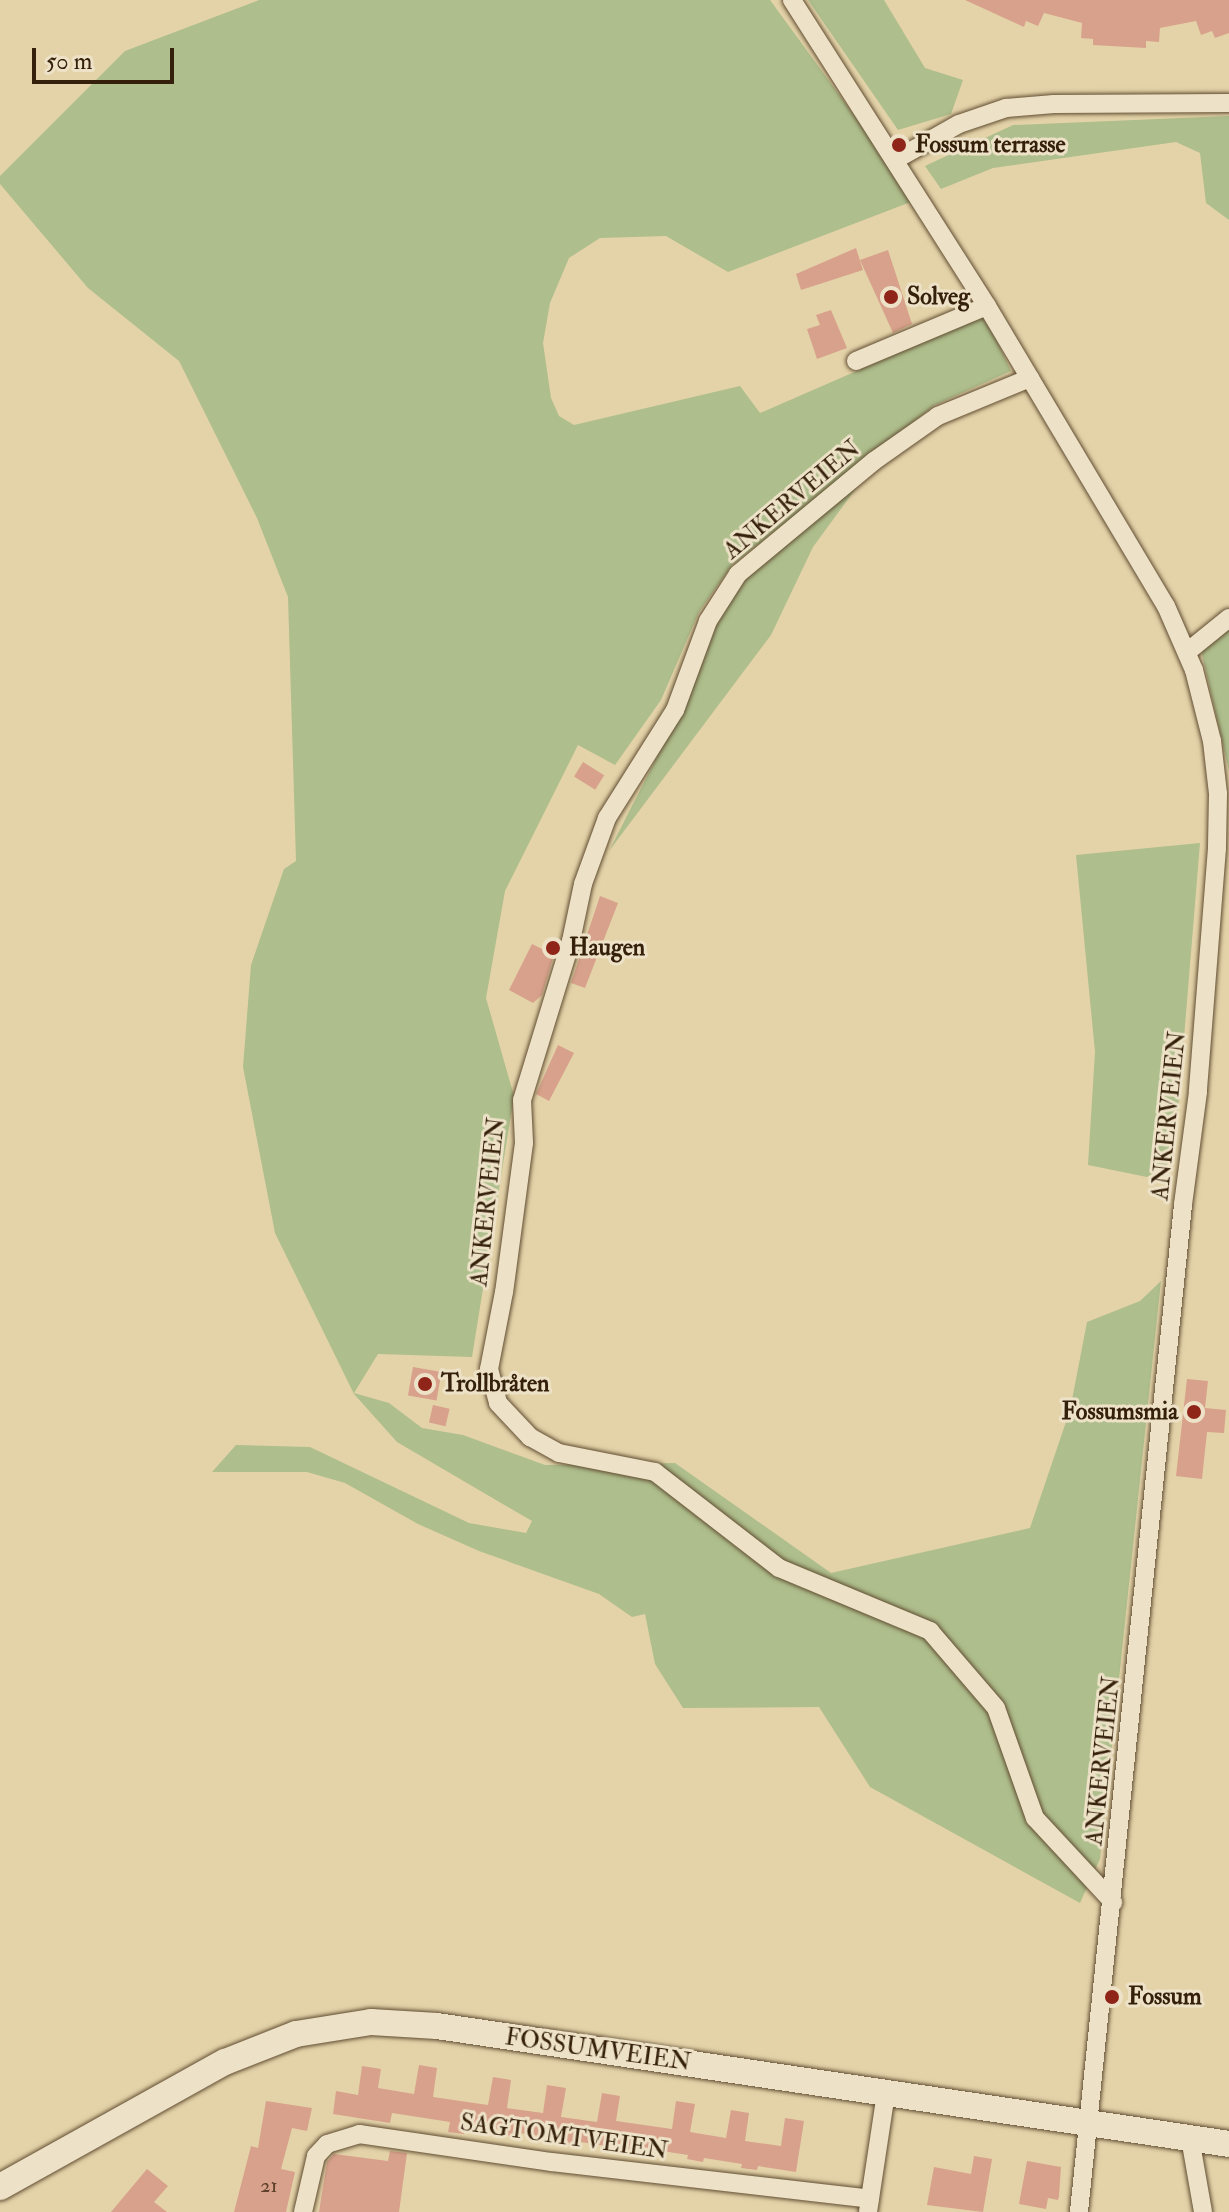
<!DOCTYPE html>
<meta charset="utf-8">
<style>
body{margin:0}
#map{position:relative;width:1229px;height:2212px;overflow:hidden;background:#e4d3a9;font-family:"IM FELL Double Pica",serif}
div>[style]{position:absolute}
.green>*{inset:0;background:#aebe8c}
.building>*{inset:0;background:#d8a18b;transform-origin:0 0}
.roads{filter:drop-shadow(0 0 2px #614d32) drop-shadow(0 0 2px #614d32)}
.street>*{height:18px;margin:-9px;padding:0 9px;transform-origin:9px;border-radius:9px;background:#ede2c7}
.secondary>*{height:26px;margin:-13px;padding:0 13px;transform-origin:13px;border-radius:13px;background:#ede2c7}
.dots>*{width:22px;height:22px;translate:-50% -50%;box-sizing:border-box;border:4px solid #ede2c7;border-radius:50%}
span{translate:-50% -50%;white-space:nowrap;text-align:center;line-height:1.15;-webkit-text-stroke:6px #ede2c7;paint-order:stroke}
.number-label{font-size:20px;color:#5e402b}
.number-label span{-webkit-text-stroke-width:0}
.poi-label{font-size:24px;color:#35200b;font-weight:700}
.left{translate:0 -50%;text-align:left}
.right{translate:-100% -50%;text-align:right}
.street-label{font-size:24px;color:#35200b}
.scale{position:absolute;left:32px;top:48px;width:142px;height:36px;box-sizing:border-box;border:4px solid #35200b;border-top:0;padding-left:10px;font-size:24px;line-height:28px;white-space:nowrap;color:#35200b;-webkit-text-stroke:6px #ede2c7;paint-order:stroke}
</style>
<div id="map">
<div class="green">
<i style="clip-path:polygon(259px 0,770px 0,916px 200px,728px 272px,666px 236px,600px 238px,569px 258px,550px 303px,543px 343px,551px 398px,559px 416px,574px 425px,740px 386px,760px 413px,985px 315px,1011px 371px,935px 405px,732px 565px,699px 612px,661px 700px,615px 765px,578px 745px,505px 891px,486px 998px,514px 1096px,472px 1357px,378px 1354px,354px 1393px,389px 1403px,422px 1428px,463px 1435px,545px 1465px,675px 1463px,831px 1573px,1030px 1528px,1070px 1410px,1087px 1322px,1140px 1301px,1161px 1281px,1100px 1859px,1080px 1903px,870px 1787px,819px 1707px,683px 1708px,655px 1664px,645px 1614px,632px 1617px,599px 1594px,479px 1551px,418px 1524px,345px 1483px,307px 1472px,212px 1472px,236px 1445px,310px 1447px,469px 1523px,526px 1533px,532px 1521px,397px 1442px,354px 1394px,275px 1233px,243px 1067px,251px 965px,284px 869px,296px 861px,288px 597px,257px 518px,179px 361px,88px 288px,0 184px,0 176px,125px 51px)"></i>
<i style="clip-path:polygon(808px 0,884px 0,925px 68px,963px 80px,951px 114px,898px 130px)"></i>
<i style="clip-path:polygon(1229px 116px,1229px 220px,1206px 203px,1200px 153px,1176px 142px,993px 168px,941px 189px,925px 166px,1013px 125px)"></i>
<i style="clip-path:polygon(865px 476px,813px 547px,771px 635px,609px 851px,681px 710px,716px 620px,745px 578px)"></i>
<i style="clip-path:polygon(1229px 626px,1229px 771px,1201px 650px)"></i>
<i style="clip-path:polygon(1200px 843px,1174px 1160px,1147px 1177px,1088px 1165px,1095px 1052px,1076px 855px)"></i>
</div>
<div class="building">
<i style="clip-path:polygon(965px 0,1229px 0,1229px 33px,1215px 38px,1212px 31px,1201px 35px,1196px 21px,1160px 28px,1159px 42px,1146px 41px,1146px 48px,1093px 45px,1093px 39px,1081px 38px,1082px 23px,1044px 13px,1038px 26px,1026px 21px,1024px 27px)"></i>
<i style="clip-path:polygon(856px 248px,863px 270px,801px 290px,796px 274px)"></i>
<i style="clip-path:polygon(888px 250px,912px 324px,893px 333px,860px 260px)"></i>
<i style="clip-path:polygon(831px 310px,847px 348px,817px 359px,807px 329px,820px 325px,816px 315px)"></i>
<i style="left:583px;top:762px;width:25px;height:17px;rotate:32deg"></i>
<i style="clip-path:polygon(600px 896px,618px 903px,585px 988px,571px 983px)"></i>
<i style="clip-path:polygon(532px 944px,554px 955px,542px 995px,533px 1003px,509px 990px)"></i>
<i style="clip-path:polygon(558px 1045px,574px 1053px,549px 1101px,536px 1094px)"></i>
<i style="left:413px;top:1367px;width:29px;height:29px;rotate:10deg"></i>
<i style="clip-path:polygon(1187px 1379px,1208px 1381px,1205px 1408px,1226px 1410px,1224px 1433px,1207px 1432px,1202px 1479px,1176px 1476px)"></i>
<i style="left:433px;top:1405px;width:17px;height:18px;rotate:13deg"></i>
<i style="clip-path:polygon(419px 2065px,437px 2068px,433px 2097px,488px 2105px,493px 2077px,511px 2080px,507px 2108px,543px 2113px,547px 2085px,566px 2088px,561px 2117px,597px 2122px,602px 2093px,620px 2096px,616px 2121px,672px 2129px,676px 2101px,695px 2104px,690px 2132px,726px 2138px,731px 2110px,749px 2113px,745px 2141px,781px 2146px,785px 2118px,804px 2121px,796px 2172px,758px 2166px,757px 2170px,741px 2168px,742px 2164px,704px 2158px,703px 2162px,687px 2159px,688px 2155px,649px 2149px,649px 2153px,575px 2141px,574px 2146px,558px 2143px,558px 2139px,520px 2133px,520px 2137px,503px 2135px,504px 2130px,466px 2125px,464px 2134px,448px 2132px,450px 2122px,392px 2113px,390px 2123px,333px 2114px,336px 2091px,358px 2095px,362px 2066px,381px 2069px,378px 2088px,414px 2094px)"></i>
<i style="clip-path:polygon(266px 2101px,312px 2108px,307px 2131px,292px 2128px,281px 2169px,295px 2172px,286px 2212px,234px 2212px,251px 2146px,258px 2148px)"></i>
<i style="clip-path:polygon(390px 2151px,407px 2153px,399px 2212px,319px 2212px,327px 2162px,334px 2154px,388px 2161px)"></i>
<i style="clip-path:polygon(974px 2156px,992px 2159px,983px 2212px,927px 2205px,934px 2167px,971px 2174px)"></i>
<i style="clip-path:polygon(1027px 2161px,1061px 2167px,1059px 2196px,1058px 2200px,1048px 2198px,1046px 2209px,1019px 2204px)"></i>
<i style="clip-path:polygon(147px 2169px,168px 2186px,154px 2202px,167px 2212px,111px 2212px)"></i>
</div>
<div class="roads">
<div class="street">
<i style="left:792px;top:0;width:363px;rotate:57.5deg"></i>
<i style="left:987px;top:306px;width:349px;rotate:59.2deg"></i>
<i style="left:1166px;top:606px;width:70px;rotate:66.4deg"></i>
<i style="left:1194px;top:670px;width:73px;rotate:75.8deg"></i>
<i style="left:1212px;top:741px;width:53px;rotate:83.5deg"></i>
<i style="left:1218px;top:794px;width:54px;rotate:91.1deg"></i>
<i style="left:1217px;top:848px;width:245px;rotate:94.5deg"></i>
<i style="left:1198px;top:1092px;width:114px;rotate:97.6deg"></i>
<i style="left:1183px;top:1205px;width:1012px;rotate:95.9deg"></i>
<i style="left:895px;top:160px;width:73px;rotate:-29.4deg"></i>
<i style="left:959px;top:124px;width:50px;rotate:-18.8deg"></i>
<i style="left:1006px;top:108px;width:48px;rotate:-4.8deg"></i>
<i style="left:1054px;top:104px;width:175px;rotate:-0.3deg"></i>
<i style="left:856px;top:361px;width:142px;rotate:-22.8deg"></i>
<i style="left:1030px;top:378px;width:100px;rotate:157.6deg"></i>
<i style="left:938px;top:416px;width:78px;rotate:144.9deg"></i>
<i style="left:874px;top:461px;width:177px;rotate:140.3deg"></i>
<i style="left:738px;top:574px;width:56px;rotate:122.6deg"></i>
<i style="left:708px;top:621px;width:95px;rotate:110.3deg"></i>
<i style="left:675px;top:710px;width:128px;rotate:122.2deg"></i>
<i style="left:607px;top:818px;width:70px;rotate:110deg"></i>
<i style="left:583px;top:884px;width:58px;rotate:101.9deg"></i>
<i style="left:571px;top:941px;width:166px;rotate:107.1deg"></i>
<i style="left:522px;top:1100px;width:43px;rotate:87.3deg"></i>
<i style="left:524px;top:1143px;width:150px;rotate:97.6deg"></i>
<i style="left:504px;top:1292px;width:78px;rotate:101deg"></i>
<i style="left:489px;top:1369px;width:35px;rotate:75deg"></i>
<i style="left:498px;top:1403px;width:47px;rotate:46.7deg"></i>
<i style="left:530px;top:1437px;width:33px;rotate:29deg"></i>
<i style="left:559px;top:1453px;width:98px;rotate:11.2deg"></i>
<i style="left:655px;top:1472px;width:157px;rotate:37.7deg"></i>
<i style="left:779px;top:1568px;width:164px;rotate:22.6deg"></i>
<i style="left:930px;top:1631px;width:101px;rotate:49.4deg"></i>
<i style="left:996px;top:1708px;width:117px;rotate:70.5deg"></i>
<i style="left:1035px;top:1818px;width:115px;rotate:47.1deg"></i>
<i style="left:1187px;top:652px;width:54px;rotate:-39deg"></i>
<i style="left:1190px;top:2138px;width:75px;rotate:80deg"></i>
<i style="left:303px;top:2212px;width:57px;rotate:-76.9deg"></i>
<i style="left:316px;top:2156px;width:16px;rotate:-47deg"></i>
<i style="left:327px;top:2144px;width:34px;rotate:-17deg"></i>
<i style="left:359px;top:2134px;width:195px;rotate:8.3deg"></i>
<i style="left:552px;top:2162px;width:320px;rotate:6.6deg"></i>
<i style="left:868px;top:2212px;width:120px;rotate:-81.4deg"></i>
</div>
<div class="secondary">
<i style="left:0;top:2187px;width:257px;rotate:-29.1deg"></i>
<i style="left:225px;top:2062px;width:76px;rotate:-21.5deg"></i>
<i style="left:296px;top:2034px;width:76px;rotate:-9.1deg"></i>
<i style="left:371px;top:2022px;width:66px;rotate:3.5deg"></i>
<i style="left:437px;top:2026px;width:801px;rotate:8.47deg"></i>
</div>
</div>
<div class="dots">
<i style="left:899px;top:145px;background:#8f2418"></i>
<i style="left:891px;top:297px;background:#8f2418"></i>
<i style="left:553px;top:948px;background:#8f2418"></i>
<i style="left:425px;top:1384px;background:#8f2418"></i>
<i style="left:1194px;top:1412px;background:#8f2418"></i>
<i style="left:1112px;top:1997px;background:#8f2418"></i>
</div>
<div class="number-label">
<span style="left:269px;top:2185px">21</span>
</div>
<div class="poi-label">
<span class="left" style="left:915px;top:145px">Fossum terrasse</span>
<span class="left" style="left:907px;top:297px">Solveg</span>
<span class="left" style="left:569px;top:948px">Haugen</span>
<span class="left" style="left:441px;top:1384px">Trollbråten</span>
<span class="right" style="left:1178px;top:1412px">Fossumsmia</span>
<span class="left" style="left:1128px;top:1997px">Fossum</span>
</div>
<div class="street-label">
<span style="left:792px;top:500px;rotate:-40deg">ANKERVEIEN</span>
<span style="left:1169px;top:1116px;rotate:-84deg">ANKERVEIEN</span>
<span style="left:488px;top:1202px;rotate:-84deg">ANKERVEIEN</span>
<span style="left:1103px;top:1761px;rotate:-84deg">ANKERVEIEN</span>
<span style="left:598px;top:2050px;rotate:8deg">FOSSUMVEIEN</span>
<span style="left:564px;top:2137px;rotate:8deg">SAGTOMTVEIEN</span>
</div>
<div class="scale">50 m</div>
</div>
